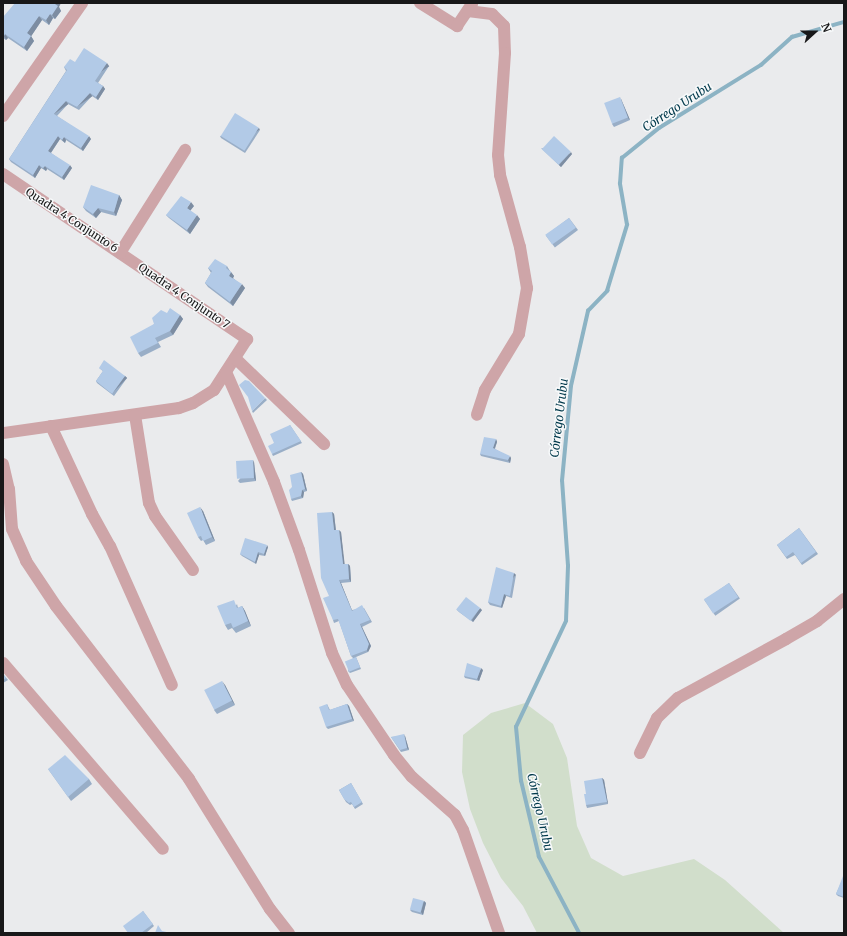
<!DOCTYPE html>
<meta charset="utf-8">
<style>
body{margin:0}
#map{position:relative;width:847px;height:936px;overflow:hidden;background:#eaebed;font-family:Merriweather,serif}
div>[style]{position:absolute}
.green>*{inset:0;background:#d1decb}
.stream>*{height:3.5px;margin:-1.75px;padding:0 1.75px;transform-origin:1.75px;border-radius:1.75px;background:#8cb3c4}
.street>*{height:12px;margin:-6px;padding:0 6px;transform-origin:6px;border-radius:6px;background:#cea5a8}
.wall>*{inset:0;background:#99aec7;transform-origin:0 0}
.shaded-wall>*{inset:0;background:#7d8da2;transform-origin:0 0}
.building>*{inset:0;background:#b2cae7;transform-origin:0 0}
span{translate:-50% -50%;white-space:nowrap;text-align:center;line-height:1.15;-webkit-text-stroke:3px #f7f9fa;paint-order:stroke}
.street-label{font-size:11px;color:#181819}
.water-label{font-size:12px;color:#00394b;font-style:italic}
.frame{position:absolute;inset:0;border:4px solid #181819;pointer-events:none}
.north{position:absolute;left:795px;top:12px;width:40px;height:40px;-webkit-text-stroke:3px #f7f9fa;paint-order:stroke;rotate:69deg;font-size:11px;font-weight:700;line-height:16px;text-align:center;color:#181819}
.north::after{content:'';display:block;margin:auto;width:14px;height:18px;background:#181819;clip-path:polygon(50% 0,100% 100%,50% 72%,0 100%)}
</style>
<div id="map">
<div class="green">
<i style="clip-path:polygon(525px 703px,553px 724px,567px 758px,577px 826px,591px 858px,623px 876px,694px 859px,725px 880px,784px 933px,537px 933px,523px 906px,501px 878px,483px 843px,470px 809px,462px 772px,463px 735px,491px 713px)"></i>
</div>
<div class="stream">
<i style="left:579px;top:933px;width:86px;rotate:-117.8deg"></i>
<i style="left:539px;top:857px;width:78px;rotate:-103.3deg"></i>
<i style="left:521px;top:781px;width:54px;rotate:-95.3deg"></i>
<i style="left:516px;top:727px;width:117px;rotate:-64.7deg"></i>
<i style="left:566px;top:621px;width:55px;rotate:-87.9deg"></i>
<i style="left:568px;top:566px;width:85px;rotate:-94deg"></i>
<i style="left:562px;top:481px;width:95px;rotate:-84.6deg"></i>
<i style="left:571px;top:386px;width:77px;rotate:-77.2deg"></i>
<i style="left:588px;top:311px;width:28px;rotate:-46deg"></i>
<i style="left:607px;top:291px;width:69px;rotate:-73.1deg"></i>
<i style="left:627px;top:225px;width:42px;rotate:-99.7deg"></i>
<i style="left:620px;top:184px;width:26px;rotate:-86deg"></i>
<i style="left:622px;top:158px;width:48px;rotate:-39deg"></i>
<i style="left:659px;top:128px;width:120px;rotate:-31.7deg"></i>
<i style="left:761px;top:65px;width:42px;rotate:-42.1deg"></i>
<i style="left:792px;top:37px;width:54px;rotate:-16.1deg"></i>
</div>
<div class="street">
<i style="left:420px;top:3px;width:44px;rotate:31.9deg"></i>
<i style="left:457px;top:26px;width:27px;rotate:-56deg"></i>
<i style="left:468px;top:11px;width:24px;rotate:7deg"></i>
<i style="left:492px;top:14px;width:17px;rotate:45deg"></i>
<i style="left:504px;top:26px;width:27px;rotate:88deg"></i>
<i style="left:505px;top:53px;width:102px;rotate:93.9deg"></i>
<i style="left:498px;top:155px;width:20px;rotate:84deg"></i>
<i style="left:500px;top:175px;width:75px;rotate:74.5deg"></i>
<i style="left:520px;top:247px;width:42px;rotate:80.3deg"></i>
<i style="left:527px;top:288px;width:47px;rotate:99.9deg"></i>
<i style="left:519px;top:334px;width:66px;rotate:121.3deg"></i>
<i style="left:485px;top:390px;width:26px;rotate:108deg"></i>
<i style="left:3px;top:116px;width:138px;rotate:-55deg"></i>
<i style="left:3px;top:174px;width:295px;rotate:34.1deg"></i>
<i style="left:247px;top:339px;width:61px;rotate:122.9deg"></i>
<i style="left:214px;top:390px;width:25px;rotate:148deg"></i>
<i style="left:193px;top:403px;width:15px;rotate:160deg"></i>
<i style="left:179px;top:408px;width:178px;rotate:171.9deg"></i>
<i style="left:120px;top:253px;width:122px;rotate:-57.7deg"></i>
<i style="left:235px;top:358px;width:124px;rotate:44deg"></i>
<i style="left:226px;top:372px;width:120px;rotate:66.4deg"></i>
<i style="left:274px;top:482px;width:72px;rotate:69.8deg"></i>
<i style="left:299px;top:550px;width:108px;rotate:72.2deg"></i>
<i style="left:332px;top:653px;width:35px;rotate:65deg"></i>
<i style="left:347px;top:685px;width:84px;rotate:56.1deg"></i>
<i style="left:394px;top:755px;width:28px;rotate:51deg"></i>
<i style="left:412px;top:777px;width:57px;rotate:41.5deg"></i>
<i style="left:455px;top:815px;width:17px;rotate:62deg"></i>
<i style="left:463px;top:830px;width:109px;rotate:70.7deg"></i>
<i style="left:135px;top:415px;width:89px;rotate:81deg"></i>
<i style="left:149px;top:503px;width:14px;rotate:65deg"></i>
<i style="left:155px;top:516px;width:66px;rotate:54.9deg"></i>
<i style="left:51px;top:426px;width:97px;rotate:65deg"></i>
<i style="left:92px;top:514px;width:37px;rotate:61deg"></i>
<i style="left:110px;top:546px;width:152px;rotate:66deg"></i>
<i style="left:3px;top:464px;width:26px;rotate:77deg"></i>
<i style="left:9px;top:489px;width:40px;rotate:85.7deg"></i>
<i style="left:12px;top:529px;width:35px;rotate:66deg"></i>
<i style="left:26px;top:561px;width:54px;rotate:56.3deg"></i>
<i style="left:56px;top:606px;width:218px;rotate:52.4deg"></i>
<i style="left:189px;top:779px;width:153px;rotate:58.1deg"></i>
<i style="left:270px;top:909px;width:31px;rotate:52deg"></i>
<i style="left:3px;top:663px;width:245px;rotate:49.3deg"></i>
<i style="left:640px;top:753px;width:39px;rotate:-64deg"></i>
<i style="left:657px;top:718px;width:29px;rotate:-44deg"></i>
<i style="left:678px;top:698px;width:123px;rotate:-28.6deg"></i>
<i style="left:786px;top:639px;width:36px;rotate:-30deg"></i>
<i style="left:817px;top:621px;width:35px;rotate:-39deg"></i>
</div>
<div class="wall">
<i style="clip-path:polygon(59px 7px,61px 11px,55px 19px,53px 18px,49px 25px,42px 20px,31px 36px,34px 41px,27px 51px,8px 38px,6px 40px,3px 38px,3px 17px)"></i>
<i style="clip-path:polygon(75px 62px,109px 66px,98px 83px,103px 86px,105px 89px,98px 100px,92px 96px,79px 110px,68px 104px,57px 116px,91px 139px,83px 151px,66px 140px,65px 143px,60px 139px,51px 153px,72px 168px,64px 180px,47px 169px,46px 171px,41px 168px,35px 178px,11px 162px,9px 159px,66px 71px,64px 67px)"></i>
<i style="clip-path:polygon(621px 99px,630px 120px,614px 127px,612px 124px)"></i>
<i style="clip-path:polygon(260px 130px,245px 153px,221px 138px,220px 136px)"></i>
<i style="clip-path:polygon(541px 148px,572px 154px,561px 167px)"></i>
<i style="clip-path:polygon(119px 195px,122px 200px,116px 216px,101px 212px,96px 218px,86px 211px,83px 207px)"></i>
<i style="clip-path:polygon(194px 206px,190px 211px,200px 219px,190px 234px,169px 218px,166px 215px)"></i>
<i style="left:569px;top:218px;width:15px;height:29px;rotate:53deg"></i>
<i style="clip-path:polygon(227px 266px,230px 271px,234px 276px,233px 278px,245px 288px,233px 306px,208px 287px,205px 283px,211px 273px,208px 268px)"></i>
<i style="clip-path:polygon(167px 313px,180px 315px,183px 319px,173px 335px,158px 342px,161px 347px,141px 357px,138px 353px,154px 324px)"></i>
<i style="clip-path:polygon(99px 368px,125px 376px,127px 378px,114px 396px,97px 383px,96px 381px,103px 371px)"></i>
<i style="clip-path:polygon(265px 398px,267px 400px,253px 413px,252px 411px)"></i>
<i style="clip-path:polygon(290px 425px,302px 443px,273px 456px,272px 454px,274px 443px)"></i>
<i style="clip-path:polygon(496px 439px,497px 442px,495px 449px,511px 458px,510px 463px,481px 456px,480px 454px)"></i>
<i style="clip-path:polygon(254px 462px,256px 481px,240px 483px,238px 481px)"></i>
<i style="clip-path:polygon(301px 472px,303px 474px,307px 491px,304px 492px,303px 498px,292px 501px,291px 499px,292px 487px)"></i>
<i style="clip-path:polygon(203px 511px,215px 541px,206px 545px,203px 540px,201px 541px,198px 537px)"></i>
<i style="clip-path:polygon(332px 512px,334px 514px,336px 530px,341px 532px,344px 564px,348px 564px,350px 566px,351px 582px,341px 583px,352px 610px,364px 608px,372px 622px,362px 627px,371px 646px,368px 652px,356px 657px,361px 669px,350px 673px,348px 671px,353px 658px,351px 656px,339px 621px,334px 623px,333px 620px,329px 596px)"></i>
<i style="clip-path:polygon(799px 528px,818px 554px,802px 565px,795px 555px,787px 559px,777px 545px)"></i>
<i style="clip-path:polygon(268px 547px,265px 556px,259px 555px,256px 564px,242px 556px,240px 554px)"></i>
<i style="clip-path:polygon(516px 575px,512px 598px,506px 596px,502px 608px,490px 605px,488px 602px)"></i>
<i style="left:729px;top:583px;width:19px;height:30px;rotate:55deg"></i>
<i style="clip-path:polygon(237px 604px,238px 608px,242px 606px,245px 611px,251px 626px,236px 633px,232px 628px,228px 630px,225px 625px)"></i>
<i style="clip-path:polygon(457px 610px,482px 610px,473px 622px,459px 612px)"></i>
<i style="clip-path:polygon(483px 670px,479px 681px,465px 678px,464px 676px)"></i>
<i style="clip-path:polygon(3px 674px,8px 680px,3px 683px)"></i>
<i style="clip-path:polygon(225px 685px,235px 705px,217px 714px,214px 710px)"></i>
<i style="clip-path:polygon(327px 704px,330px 710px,347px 704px,349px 706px,354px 721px,328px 729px,326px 727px)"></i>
<i style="clip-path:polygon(405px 736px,409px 750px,401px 752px,391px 737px)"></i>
<i style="clip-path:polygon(48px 769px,89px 779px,92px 784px,71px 801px)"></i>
<i style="clip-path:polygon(602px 778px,604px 780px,608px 804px,587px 808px,586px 805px,586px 794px)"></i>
<i style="clip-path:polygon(351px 783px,363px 804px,355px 809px,352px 804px,350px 805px,346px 802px,339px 790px)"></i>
<i style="clip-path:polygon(844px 876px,844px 898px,838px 896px,836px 894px)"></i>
<i style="clip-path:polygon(424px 901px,426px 903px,423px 915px,412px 912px,410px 910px)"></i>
<i style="clip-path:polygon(143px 911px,154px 926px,146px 933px,128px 933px)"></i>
</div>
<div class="shaded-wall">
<i style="clip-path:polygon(56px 3px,61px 3px,59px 7px,61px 11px,55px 19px,52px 15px,55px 4px)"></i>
<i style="clip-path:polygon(50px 14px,53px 18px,49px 25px,46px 20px)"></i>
<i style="clip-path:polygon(39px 16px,42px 20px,30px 38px,27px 33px)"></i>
<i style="clip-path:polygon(5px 34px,8px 38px,6px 40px,4px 36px)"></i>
<i style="clip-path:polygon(31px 36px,34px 41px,27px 51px,24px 47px)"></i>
<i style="left:107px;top:63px;width:4px;height:22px;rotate:56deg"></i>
<i style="clip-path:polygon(103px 86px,105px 89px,98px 100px,96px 97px)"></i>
<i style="left:90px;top:93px;width:4px;height:19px;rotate:56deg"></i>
<i style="clip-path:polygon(620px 97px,621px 99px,630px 120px,628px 118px)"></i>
<i style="left:66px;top:101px;width:4px;height:18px;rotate:56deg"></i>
<i style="left:259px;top:128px;width:2px;height:27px;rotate:63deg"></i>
<i style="clip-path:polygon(58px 136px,60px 139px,50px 154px,48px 151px)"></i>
<i style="clip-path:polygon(89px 136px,91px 139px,83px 151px,81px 148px)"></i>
<i style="clip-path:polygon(64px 137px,66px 140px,65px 143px,62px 140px)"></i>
<i style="clip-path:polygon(571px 152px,572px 154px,561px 167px,559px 165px)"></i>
<i style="clip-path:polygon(39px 165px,41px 168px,35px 178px,33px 175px)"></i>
<i style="clip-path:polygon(70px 165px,72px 168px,64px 180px,62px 177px)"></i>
<i style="clip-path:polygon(45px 166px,47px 169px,46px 171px,43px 168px)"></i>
<i style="clip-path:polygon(119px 195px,122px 200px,116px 216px,114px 212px)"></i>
<i style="clip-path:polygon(191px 202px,194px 206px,189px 212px,187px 208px)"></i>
<i style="clip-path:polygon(98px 208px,101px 212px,96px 218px,93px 214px)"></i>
<i style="clip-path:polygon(197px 215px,200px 219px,190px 234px,187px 230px)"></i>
<i style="clip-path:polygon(231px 272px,234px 276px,232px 280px,229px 276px)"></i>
<i style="clip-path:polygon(242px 284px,245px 288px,233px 306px,230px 302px)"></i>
<i style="clip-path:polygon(180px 315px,183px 319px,173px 335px,170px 331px)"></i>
<i style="left:125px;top:376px;width:3px;height:22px;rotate:45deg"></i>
<i style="clip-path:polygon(496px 439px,497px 442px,494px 450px,493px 448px)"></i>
<i style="clip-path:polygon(510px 456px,511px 458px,510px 463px,508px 460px)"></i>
<i style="clip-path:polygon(253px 460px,254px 462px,256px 481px,254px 478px)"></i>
<i style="clip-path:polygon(301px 472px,303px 474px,307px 491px,305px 489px)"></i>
<i style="clip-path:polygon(302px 490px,304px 492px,303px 498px,301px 496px)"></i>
<i style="clip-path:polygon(200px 507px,203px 511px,215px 541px,212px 537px)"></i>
<i style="clip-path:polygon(332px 512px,334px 514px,336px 532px,334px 530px)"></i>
<i style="clip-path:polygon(339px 530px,341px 532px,345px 567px,343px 564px)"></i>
<i style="clip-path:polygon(267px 545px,268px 547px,265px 556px,264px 554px)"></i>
<i style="clip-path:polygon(258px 552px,259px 555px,256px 564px,255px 562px)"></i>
<i style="clip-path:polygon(348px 564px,350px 566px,351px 582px,349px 579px)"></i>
<i style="left:514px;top:573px;width:3px;height:23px;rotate:45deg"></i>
<i style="clip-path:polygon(339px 580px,341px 583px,353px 613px,352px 611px)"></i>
<i style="clip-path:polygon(504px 594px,506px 596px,502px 608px,501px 606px)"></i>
<i style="clip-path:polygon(242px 606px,245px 611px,251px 626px,248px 621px)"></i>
<i style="clip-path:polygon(480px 608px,482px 610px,473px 622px,472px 620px)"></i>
<i style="clip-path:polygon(360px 624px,362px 627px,371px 646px,368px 652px,367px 650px)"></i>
<i style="clip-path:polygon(481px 668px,483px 670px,479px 681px,477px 679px)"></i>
<i style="clip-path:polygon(222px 681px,225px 685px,235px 705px,232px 701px)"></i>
<i style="clip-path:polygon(347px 704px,349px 706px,354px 721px,352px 719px)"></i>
<i style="clip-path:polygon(404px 734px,405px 736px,409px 750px,407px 748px)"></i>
<i style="clip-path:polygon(602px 778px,604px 780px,608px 804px,607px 802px)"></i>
<i style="clip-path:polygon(424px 901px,426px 903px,423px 915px,421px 912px)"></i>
</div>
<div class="building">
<i style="clip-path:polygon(15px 3px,56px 3px,55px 4px,58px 6px,52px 15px,50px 14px,46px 20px,39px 16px,27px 33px,31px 36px,24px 47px,5px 34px,4px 36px,3px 36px,3px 17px)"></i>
<i style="clip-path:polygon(84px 48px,107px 63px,95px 81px,103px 86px,96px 97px,90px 93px,77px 107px,66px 101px,54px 114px,89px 136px,81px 148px,64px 137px,62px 140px,58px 136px,48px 151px,70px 165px,62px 177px,45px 166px,43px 168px,39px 165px,33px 175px,9px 159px,67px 70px,64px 67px,70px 59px,75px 62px)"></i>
<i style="left:620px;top:97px;width:22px;height:17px;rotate:69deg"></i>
<i style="left:235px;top:113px;width:28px;height:27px;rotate:32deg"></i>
<i style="left:554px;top:136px;width:23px;height:18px;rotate:43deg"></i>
<i style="clip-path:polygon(91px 185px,119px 195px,114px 212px,98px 208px,93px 214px,83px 207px)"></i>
<i style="clip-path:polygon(181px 196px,191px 202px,187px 208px,197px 215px,187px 230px,166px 215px)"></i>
<i style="left:569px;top:218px;width:12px;height:29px;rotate:55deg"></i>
<i style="clip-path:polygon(215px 259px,227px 266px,226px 268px,231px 272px,229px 276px,242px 284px,230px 302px,205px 283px,212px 271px,208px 268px)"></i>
<i style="clip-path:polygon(170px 308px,180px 315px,170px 331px,155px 338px,158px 343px,138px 353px,130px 337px,154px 324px,152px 318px,161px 310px,167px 313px)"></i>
<i style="clip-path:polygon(104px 360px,125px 376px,112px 394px,96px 381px,103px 371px,99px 368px)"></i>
<i style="clip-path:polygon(245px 380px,249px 381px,265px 398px,252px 411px,248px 397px,239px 385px)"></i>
<i style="clip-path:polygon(290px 425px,301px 441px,272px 454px,268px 446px,274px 443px,270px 434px)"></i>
<i style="clip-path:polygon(484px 437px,496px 439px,493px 448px,510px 456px,508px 460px,480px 454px)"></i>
<i style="left:253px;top:460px;width:18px;height:17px;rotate:87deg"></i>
<i style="clip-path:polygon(301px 472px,305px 489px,302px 490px,301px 496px,291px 499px,289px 490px,292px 487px,290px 475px)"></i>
<i style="clip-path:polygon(200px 507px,212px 537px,203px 541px,201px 536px,198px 537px,187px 513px)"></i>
<i style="clip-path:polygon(332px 512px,334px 530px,339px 530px,343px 564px,348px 564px,349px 579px,339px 580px,352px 611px,362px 605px,370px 620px,360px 624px,369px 644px,367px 650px,351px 656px,338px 619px,333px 620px,323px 598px,329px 596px,321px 578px,317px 513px)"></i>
<i style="clip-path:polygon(799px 528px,816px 552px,801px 563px,793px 552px,786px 557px,777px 545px)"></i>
<i style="clip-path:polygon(245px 538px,267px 545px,264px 554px,258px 552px,255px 562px,240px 554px)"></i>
<i style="clip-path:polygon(496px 567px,514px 573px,510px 596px,504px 594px,501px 606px,488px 602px)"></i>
<i style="left:729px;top:583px;width:17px;height:30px;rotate:57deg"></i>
<i style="left:466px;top:597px;width:18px;height:16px;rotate:38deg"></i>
<i style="clip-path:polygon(234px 600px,237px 608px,242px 606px,248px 621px,233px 628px,231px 623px,225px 625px,217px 606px)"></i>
<i style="left:356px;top:657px;width:11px;height:12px;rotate:68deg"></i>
<i style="clip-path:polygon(467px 663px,481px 668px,477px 679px,464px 676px)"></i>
<i style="clip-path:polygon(3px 674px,6px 678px,3px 680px)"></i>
<i style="left:222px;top:681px;width:22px;height:20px;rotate:63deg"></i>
<i style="clip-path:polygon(327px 704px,329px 710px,347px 704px,352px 719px,326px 727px,319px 707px)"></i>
<i style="clip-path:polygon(404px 734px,407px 748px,400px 750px,391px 737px)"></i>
<i style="clip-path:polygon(65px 755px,89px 779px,68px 797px,48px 769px)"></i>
<i style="clip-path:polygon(602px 778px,607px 802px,586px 805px,584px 794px,586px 794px,584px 781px)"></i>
<i style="clip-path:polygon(351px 783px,362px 802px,354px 807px,351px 802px,349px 803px,344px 799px,339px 790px)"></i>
<i style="clip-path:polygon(843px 876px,844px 876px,844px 897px,836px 894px)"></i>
<i style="left:413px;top:898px;width:11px;height:12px;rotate:15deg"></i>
<i style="clip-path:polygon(143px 911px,153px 924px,141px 933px,128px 933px,123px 926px)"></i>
<i style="clip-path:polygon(158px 925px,162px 931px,171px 933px,155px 933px)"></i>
</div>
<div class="street-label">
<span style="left:72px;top:220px;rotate:33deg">Quadra 4 Conjunto 6</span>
<span style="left:184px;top:296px;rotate:34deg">Quadra 4 Conjunto 7</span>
</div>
<div class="water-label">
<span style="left:677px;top:107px;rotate:-33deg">Córrego Urubu</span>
<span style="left:559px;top:418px;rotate:-83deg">Córrego Urubu</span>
<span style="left:540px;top:812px;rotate:77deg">Córrego Urubu</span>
</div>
<div class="frame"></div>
<div class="north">N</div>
</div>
